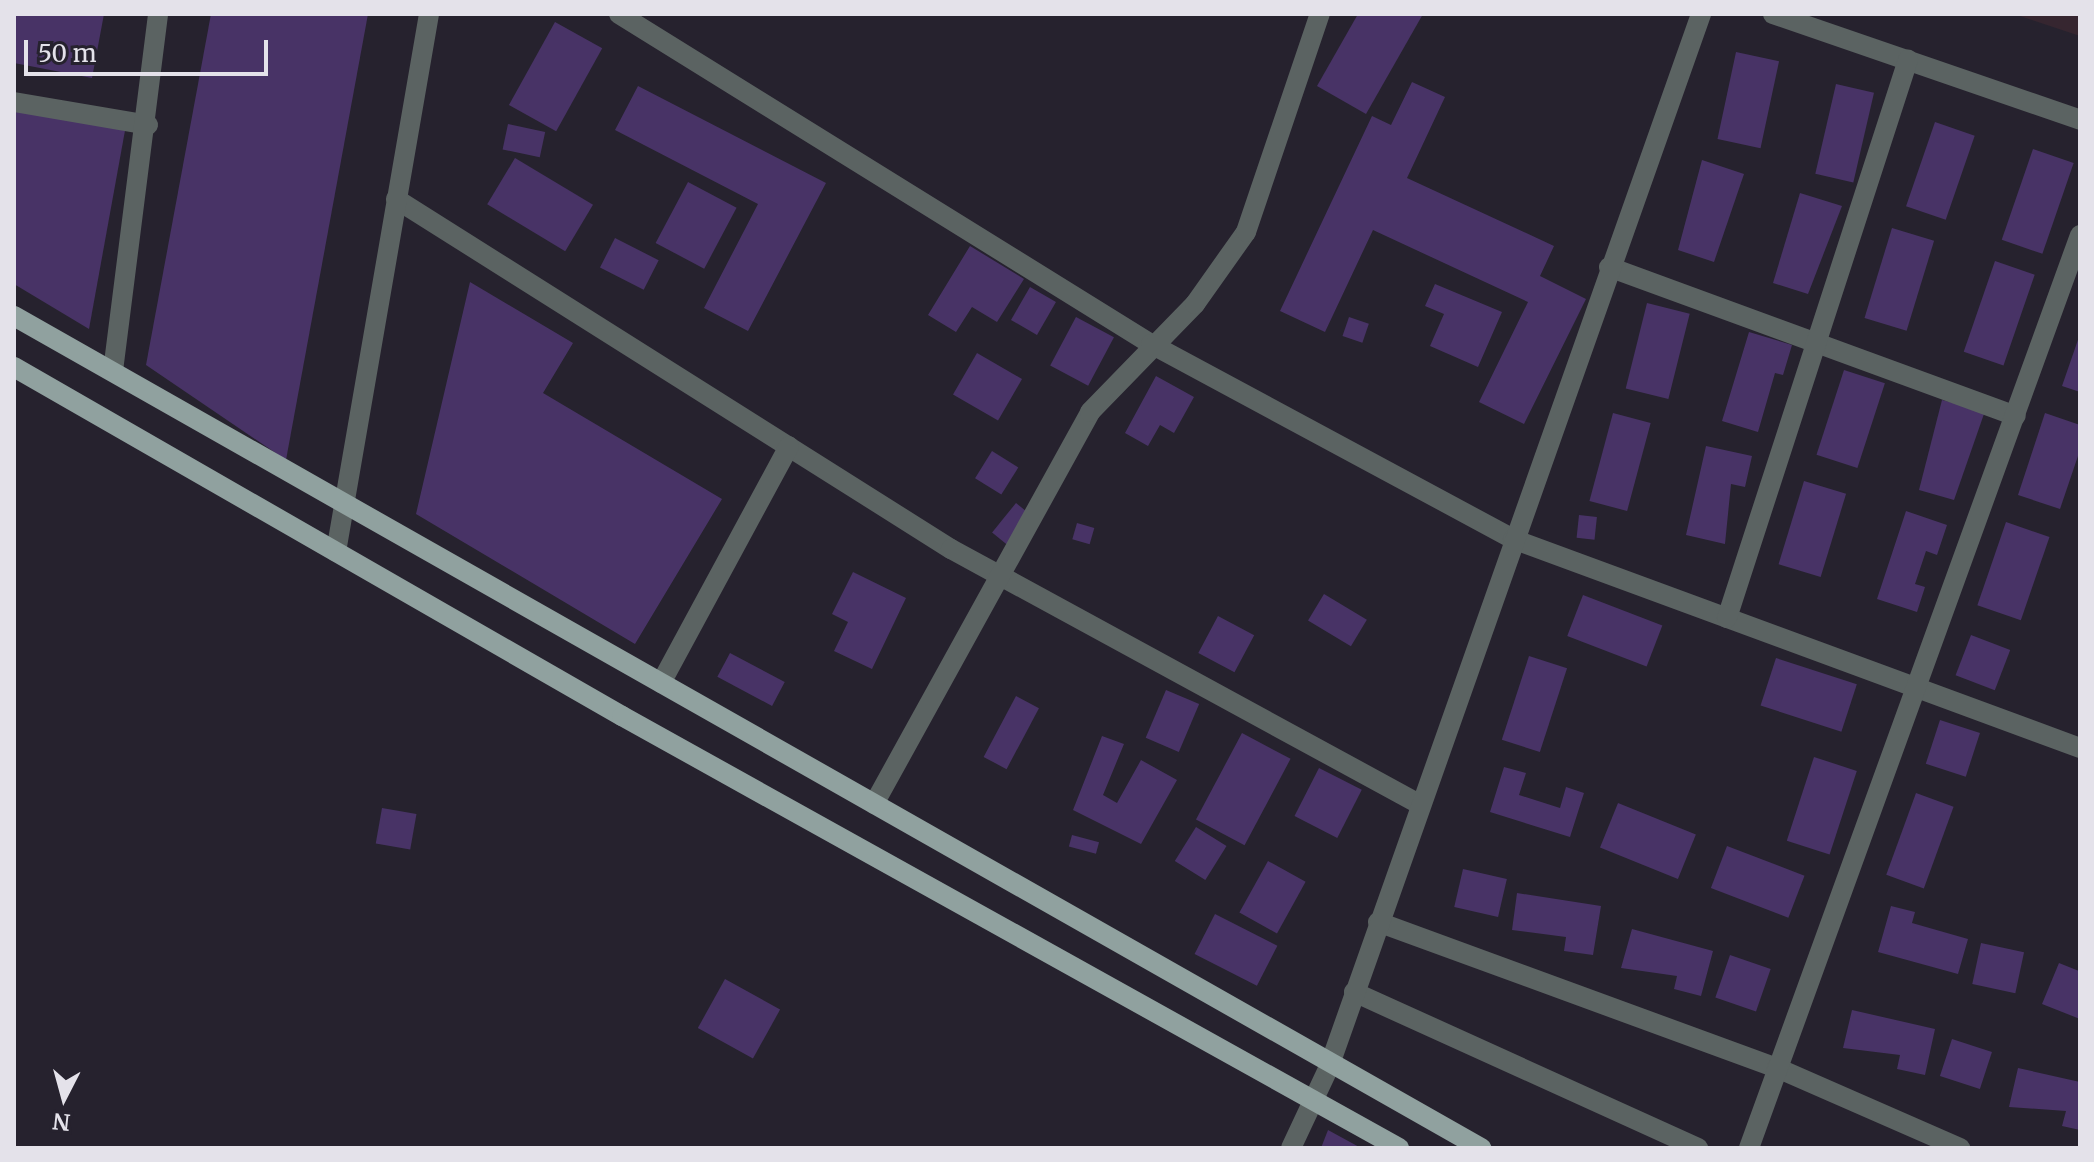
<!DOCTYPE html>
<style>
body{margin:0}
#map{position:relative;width:2094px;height:1162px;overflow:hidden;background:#26222e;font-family:Merriweather,serif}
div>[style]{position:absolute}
.industrial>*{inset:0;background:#362630}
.building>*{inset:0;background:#483366;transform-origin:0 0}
.minor>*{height:20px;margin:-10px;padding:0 10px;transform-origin:10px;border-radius:10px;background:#5b6362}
.major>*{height:20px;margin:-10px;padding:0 10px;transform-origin:10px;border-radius:10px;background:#90a19f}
span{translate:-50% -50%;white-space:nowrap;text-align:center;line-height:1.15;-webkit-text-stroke:8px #26222e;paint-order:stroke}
.frame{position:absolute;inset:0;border:16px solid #e4e2ea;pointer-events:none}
.north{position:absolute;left:24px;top:1058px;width:80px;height:80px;-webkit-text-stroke:6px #26222e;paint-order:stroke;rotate:186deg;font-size:22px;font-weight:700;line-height:32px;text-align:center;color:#e4e2ea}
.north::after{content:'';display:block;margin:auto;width:28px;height:36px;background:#e4e2ea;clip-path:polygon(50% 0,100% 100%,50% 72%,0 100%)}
.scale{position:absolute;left:24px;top:40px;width:244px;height:36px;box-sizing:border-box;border:4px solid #e4e2ea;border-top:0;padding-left:10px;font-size:24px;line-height:28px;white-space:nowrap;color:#e4e2ea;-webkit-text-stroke:6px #26222e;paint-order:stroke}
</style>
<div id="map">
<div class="industrial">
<i style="clip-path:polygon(2014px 14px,2080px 14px,2080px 36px)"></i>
</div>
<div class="building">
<i style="clip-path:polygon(14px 14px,104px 14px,92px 78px,14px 63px)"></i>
<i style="clip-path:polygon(211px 14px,368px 14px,286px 460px,146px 365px)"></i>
<i style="clip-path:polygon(1358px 14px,1423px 14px,1366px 114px,1317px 86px)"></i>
<i style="left:555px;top:22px;width:54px;height:95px;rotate:29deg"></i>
<i style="left:1736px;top:52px;width:44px;height:89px;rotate:12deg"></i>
<i style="clip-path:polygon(1412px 82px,1445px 97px,1407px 178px,1554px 246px,1540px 276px,1586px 299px,1524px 424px,1479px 402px,1528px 302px,1373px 230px,1325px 332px,1280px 311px,1372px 116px,1391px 125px)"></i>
<i style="left:1836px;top:84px;width:39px;height:92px;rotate:13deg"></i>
<i style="clip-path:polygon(638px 86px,826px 183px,748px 331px,704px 308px,758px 204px,615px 130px)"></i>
<i style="clip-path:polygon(14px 106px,126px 125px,89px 329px,14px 284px)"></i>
<i style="left:1935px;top:122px;width:42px;height:89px;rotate:19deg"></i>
<i style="left:508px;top:124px;width:38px;height:26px;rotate:12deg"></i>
<i style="left:2033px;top:149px;width:43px;height:96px;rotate:19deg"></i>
<i style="left:515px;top:158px;width:91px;height:54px;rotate:31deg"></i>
<i style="clip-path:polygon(1702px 160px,1744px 174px,1714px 262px,1678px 250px)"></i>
<i style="left:688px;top:182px;width:55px;height:69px;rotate:28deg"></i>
<i style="clip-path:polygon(1800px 193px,1842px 206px,1808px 294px,1773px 283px)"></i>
<i style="left:1892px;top:228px;width:44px;height:94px;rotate:17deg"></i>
<i style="left:615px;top:238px;width:49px;height:33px;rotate:27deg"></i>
<i style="clip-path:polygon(970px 246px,1024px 279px,997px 322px,972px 307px,956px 332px,928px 315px)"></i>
<i style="left:1995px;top:261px;width:42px;height:96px;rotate:19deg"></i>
<i style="clip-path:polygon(470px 282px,573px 343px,543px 393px,722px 499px,635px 644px,416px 514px)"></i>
<i style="clip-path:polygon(1435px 284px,1502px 312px,1478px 367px,1430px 346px,1444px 314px,1425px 306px)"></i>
<i style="left:1030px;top:287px;width:30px;height:38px;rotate:30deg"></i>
<i style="left:1647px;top:303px;width:44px;height:88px;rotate:14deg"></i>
<i style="left:1076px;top:317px;width:43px;height:55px;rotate:28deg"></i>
<i style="left:1349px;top:317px;width:21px;height:20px;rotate:19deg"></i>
<i style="clip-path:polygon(1749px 332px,1792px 345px,1783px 375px,1775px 373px,1758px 432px,1722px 421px)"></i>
<i style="clip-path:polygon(2080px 334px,2080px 392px,2062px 386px)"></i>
<i style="left:977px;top:353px;width:52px;height:48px;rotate:30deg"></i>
<i style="left:1844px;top:370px;width:43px;height:89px;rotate:18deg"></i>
<i style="clip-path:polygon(1156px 376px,1194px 397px,1174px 433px,1160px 425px,1148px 446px,1125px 433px)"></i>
<i style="clip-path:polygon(1942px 400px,1985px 411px,1954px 500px,1919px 490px)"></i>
<i style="left:1613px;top:413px;width:39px;height:91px;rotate:15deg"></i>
<i style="clip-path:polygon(2045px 413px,2080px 425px,2080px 450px,2060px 509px,2018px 495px)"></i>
<i style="clip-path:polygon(1706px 446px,1752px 456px,1745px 487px,1731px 484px,1725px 544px,1686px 535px)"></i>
<i style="left:992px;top:451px;width:31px;height:32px;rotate:32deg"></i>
<i style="left:1804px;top:481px;width:44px;height:87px;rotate:17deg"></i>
<i style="left:1016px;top:503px;width:21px;height:38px;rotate:39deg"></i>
<i style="clip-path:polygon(1906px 511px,1947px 525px,1937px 555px,1926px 551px,1915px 584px,1925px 587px,1917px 612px,1877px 599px)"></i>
<i style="left:1579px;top:515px;width:18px;height:23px;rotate:6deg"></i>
<i style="left:2006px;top:522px;width:46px;height:88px;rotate:19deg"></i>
<i style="left:1077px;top:523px;width:18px;height:17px;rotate:16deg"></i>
<i style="clip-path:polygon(853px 572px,906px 598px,872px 669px,834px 651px,848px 622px,832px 614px)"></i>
<i style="left:1324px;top:594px;width:50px;height:31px;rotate:31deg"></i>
<i style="left:1583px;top:595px;width:85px;height:44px;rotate:21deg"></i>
<i style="left:1218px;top:616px;width:41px;height:42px;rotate:28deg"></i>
<i style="left:1971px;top:635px;width:42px;height:43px;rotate:21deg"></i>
<i style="left:730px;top:653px;width:62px;height:27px;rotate:28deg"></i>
<i style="left:1529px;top:656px;width:40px;height:88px;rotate:18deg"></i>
<i style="left:1776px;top:658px;width:85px;height:50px;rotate:18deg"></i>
<i style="left:1166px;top:690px;width:36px;height:52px;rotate:23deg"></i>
<i style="left:1016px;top:696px;width:26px;height:69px;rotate:28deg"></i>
<i style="left:1940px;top:720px;width:42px;height:46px;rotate:18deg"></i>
<i style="left:1242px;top:733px;width:55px;height:98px;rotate:28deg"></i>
<i style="clip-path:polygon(1102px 736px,1124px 744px,1103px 795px,1117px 803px,1141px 760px,1177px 780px,1141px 844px,1073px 810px)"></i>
<i style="left:1814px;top:757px;width:45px;height:88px;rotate:18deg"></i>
<i style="clip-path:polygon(1504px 767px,1526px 773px,1519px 795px,1560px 808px,1566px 787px,1584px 793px,1570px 837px,1490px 812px)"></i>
<i style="left:1319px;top:768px;width:48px;height:54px;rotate:27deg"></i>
<i style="left:1916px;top:793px;width:40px;height:87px;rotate:20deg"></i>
<i style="left:1618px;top:803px;width:84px;height:48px;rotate:22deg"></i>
<i style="left:382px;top:808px;width:35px;height:36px;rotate:10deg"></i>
<i style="left:1196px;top:827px;width:36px;height:40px;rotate:32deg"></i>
<i style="left:1072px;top:835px;width:28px;height:12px;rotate:15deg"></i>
<i style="left:1727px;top:846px;width:83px;height:45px;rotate:21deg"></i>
<i style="left:1268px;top:861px;width:43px;height:59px;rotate:29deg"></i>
<i style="left:1463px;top:869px;width:45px;height:39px;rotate:13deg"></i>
<i style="clip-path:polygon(1517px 893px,1601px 906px,1593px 955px,1564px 951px,1566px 937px,1512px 930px)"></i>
<i style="clip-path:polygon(1891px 906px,1915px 912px,1912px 923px,1968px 939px,1958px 974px,1878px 952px)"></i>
<i style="left:1215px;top:914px;width:70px;height:45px;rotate:27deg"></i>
<i style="clip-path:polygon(1632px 929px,1713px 951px,1701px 996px,1674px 989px,1677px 976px,1621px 968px)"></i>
<i style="left:1981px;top:943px;width:44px;height:42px;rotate:12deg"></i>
<i style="left:1730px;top:955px;width:43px;height:45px;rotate:19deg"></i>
<i style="clip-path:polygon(2059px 963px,2079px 971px,2080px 1019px,2042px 1004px)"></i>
<i style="left:725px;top:979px;width:63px;height:56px;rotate:29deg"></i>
<i style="clip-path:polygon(1852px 1010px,1935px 1029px,1925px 1075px,1897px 1069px,1900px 1055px,1843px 1048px)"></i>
<i style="left:1952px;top:1039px;width:42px;height:39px;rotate:18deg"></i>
<i style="clip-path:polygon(2018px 1068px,2080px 1082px,2080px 1130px,2062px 1126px,2066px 1111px,2009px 1107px)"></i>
<i style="clip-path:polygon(1328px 1130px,1361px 1148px,1321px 1148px)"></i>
</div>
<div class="minor">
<i style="left:619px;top:14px;width:626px;rotate:31.81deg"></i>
<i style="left:1151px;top:344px;width:411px;rotate:28.3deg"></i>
<i style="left:1513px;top:539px;width:604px;rotate:20.23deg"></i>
<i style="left:1773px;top:14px;width:325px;rotate:19deg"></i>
<i style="left:14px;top:102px;width:136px;rotate:9.7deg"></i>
<i style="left:396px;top:199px;width:656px;rotate:32.24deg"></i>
<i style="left:951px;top:549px;width:533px;rotate:28.58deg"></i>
<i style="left:1609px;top:267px;width:433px;rotate:20.1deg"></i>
<i style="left:113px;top:371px;width:360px;rotate:-82.8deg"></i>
<i style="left:336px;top:552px;width:546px;rotate:-80.19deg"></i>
<i style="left:1727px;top:618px;width:587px;rotate:-72.03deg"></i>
<i style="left:661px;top:683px;width:269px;rotate:-61.6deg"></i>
<i style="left:874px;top:804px;width:448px;rotate:-61.1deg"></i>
<i style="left:1090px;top:412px;width:151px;rotate:-45.8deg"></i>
<i style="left:1195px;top:304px;width:88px;rotate:-54.7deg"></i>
<i style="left:1246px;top:232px;width:230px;rotate:-71.3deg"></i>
<i style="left:1378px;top:922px;width:425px;rotate:20.1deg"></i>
<i style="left:1777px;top:1068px;width:200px;rotate:23.6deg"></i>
<i style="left:1354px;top:992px;width:378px;rotate:24.4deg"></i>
<i style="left:1291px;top:1148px;width:89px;rotate:-64.9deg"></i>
<i style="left:1329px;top:1067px;width:1117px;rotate:-70.54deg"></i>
<i style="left:1749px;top:1148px;width:971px;rotate:-70.07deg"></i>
</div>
<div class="major">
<i style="left:14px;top:316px;width:1687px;rotate:29.56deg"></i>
<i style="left:14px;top:367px;width:701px;rotate:29.86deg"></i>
<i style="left:622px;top:716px;width:889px;rotate:29.07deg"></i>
</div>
<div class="frame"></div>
<div class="north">N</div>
<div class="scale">50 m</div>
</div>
